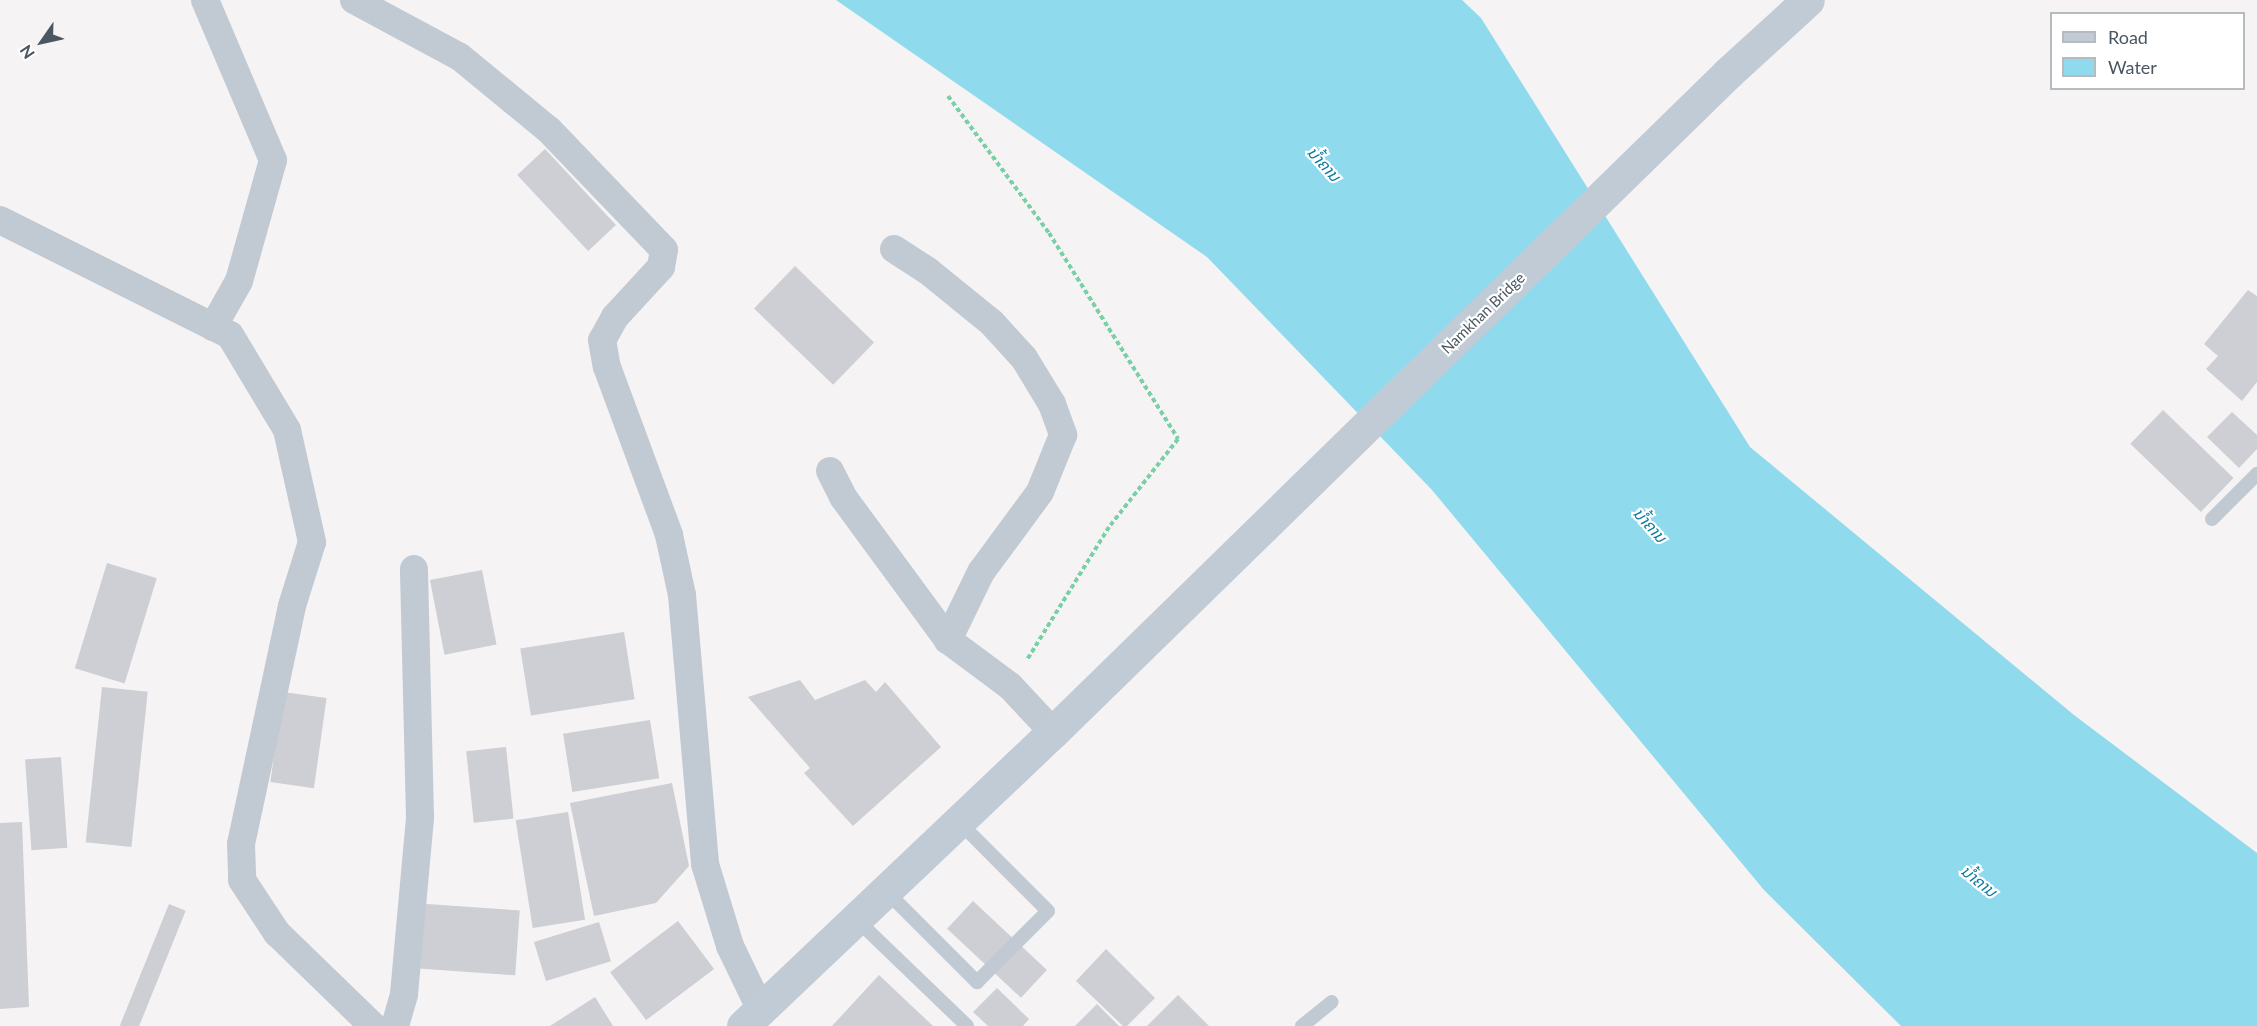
<!DOCTYPE html>
<meta charset="utf-8">
<style>
body{margin:0}
#map{position:relative;width:2257px;height:1026px;overflow:hidden;background:#f5f3f3;font-family:Lato,"Noto Sans Lao",sans-serif}
div>[style]{position:absolute}
.water>*{inset:0;background:#90daee}
.building>*{inset:0;background:#cdcfd5;transform-origin:0 0}
.path>*{height:4px;margin-top:-2px;transform-origin:0;background:repeating-linear-gradient(90deg,#7ad0a6 0 4.5px,transparent 0 7.5px)}
.lane>*{height:14px;margin:-7px;padding:0 7px;transform-origin:7px;border-radius:7px;background:#c1cad2}
.street>*{height:28px;margin:-14px;padding:0 14px;transform-origin:14px;border-radius:14px;background:#c1cad2}
.secondary>*{height:33px;margin:-16.5px;padding:0 16.5px;transform-origin:16.5px;border-radius:16.5px;background:#c1cbd6}
span{translate:-50% -50%;white-space:nowrap;text-align:center;line-height:1.15;-webkit-text-stroke:4.5px #fff;paint-order:stroke}
.street-label{font-size:15px;color:#4a5661}
.water-label{font-size:16px;color:#0c7c9b;font-style:italic}
.legend{position:absolute;left:2050px;top:12px;width:195px;height:78px;box-sizing:border-box;background:#fff;border:2px solid #b7bbc0;margin:0;padding:8px 10px;list-style:none;font-size:18px;color:#4a5661}
.legend li{display:flex;align-items:center;gap:12px;height:30px}
.legend b{width:30px;border:2px solid #b7bbc0}
.north{position:absolute;left:12px;top:12px;width:60px;height:60px;-webkit-text-stroke:4px #fff;paint-order:stroke;rotate:236deg;font-size:16px;font-weight:700;line-height:24px;text-align:center;color:#4a5661}
.north::after{content:'';display:block;margin:auto;width:21px;height:27px;background:#4a5661;clip-path:polygon(50% 0,100% 100%,50% 72%,0 100%)}
</style>
<div id="map">
<div class="water">
<i style="clip-path:polygon(836px 0,1462px 0,1481px 18px,1750px 447px,2074px 715px,2257px 853px,2257px 1026px,1901px 1026px,1764px 890px,1432px 490px,1207px 257px)"></i>
</div>
<div class="building">
<i style="left:545px;top:149px;width:104px;height:38px;rotate:47deg"></i>
<i style="left:795px;top:266px;width:110px;height:59px;rotate:44deg"></i>
<i style="clip-path:polygon(2248px 290px,2257px 296px,2257px 382px,2242px 401px,2206px 369px,2218px 356px,2204px 344px)"></i>
<i style="left:2163px;top:410px;width:98px;height:47px;rotate:44deg"></i>
<i style="clip-path:polygon(2232px 412px,2257px 435px,2257px 449px,2239px 468px,2207px 437px)"></i>
<i style="left:107px;top:563px;width:52px;height:110px;rotate:17deg"></i>
<i style="left:482px;top:570px;width:76px;height:53px;rotate:79deg"></i>
<i style="left:624px;top:632px;width:68px;height:105px;rotate:81deg"></i>
<i style="clip-path:polygon(800px 680px,815px 700px,865px 680px,876px 692px,885px 682px,941px 747px,853px 826px,804px 773px,810px 768px,748px 697px)"></i>
<i style="left:102px;top:687px;width:46px;height:156px;rotate:6deg"></i>
<i style="left:283px;top:692px;width:44px;height:91px;rotate:8deg"></i>
<i style="left:650px;top:720px;width:59px;height:88px;rotate:81deg"></i>
<i style="left:506px;top:747px;width:72px;height:40px;rotate:84deg"></i>
<i style="left:61px;top:757px;width:91px;height:36px;rotate:86deg"></i>
<i style="clip-path:polygon(672px 783px,689px 866px,656px 903px,594px 916px,570px 803px)"></i>
<i style="left:568px;top:812px;width:109px;height:53px;rotate:81deg"></i>
<i style="clip-path:polygon(22px 822px,29px 1007px,0 1009px,0 823px)"></i>
<i style="left:973px;top:901px;width:101px;height:38px;rotate:43deg"></i>
<i style="left:413px;top:903px;width:107px;height:65px;rotate:4deg"></i>
<i style="left:169px;top:904px;width:18px;height:131px;rotate:22deg"></i>
<i style="left:678px;top:921px;width:60px;height:85px;rotate:53deg"></i>
<i style="left:599px;top:922px;width:41px;height:68px;rotate:73deg"></i>
<i style="clip-path:polygon(1106px 949px,1155px 998px,1127px 1026px,1123px 1026px,1076px 981px)"></i>
<i style="clip-path:polygon(879px 975px,933px 1026px,832px 1026px)"></i>
<i style="clip-path:polygon(997px 988px,1029px 1019px,1023px 1026px,988px 1026px,973px 1012px)"></i>
<i style="clip-path:polygon(1178px 995px,1209px 1026px,1147px 1026px)"></i>
<i style="clip-path:polygon(595px 997px,613px 1026px,550px 1026px)"></i>
<i style="clip-path:polygon(1097px 1004px,1119px 1026px,1075px 1026px)"></i>
</div>
<div class="path">
<i style="left:948px;top:96px;width:170px;rotate:53.6deg"></i>
<i style="left:1049px;top:233px;width:243px;rotate:57.9deg"></i>
<i style="left:1178px;top:439px;width:112px;rotate:128.1deg"></i>
<i style="left:1109px;top:527px;width:156px;rotate:121.7deg"></i>
</div>
<div class="lane">
<i style="left:2212px;top:519px;width:64px;rotate:-45deg"></i>
<i style="left:886px;top:891px;width:129px;rotate:45deg"></i>
<i style="left:977px;top:982px;width:100px;rotate:-45deg"></i>
<i style="left:1048px;top:911px;width:126px;rotate:-135deg"></i>
<i style="left:856px;top:919px;width:154px;rotate:43.9deg"></i>
<i style="left:1302px;top:1026px;width:38px;rotate:-39deg"></i>
</div>
<div class="street">
<i style="left:205px;top:0;width:174px;rotate:67deg"></i>
<i style="left:273px;top:160px;width:126px;rotate:105.7deg"></i>
<i style="left:239px;top:281px;width:53px;rotate:119.5deg"></i>
<i style="left:354px;top:0;width:120px;rotate:28.3deg"></i>
<i style="left:460px;top:57px;width:115px;rotate:39.4deg"></i>
<i style="left:549px;top:130px;width:166px;rotate:46.2deg"></i>
<i style="left:664px;top:250px;width:17px;rotate:100deg"></i>
<i style="left:661px;top:267px;width:68px;rotate:132.6deg"></i>
<i style="left:615px;top:317px;width:26px;rotate:119deg"></i>
<i style="left:602px;top:340px;width:27px;rotate:80deg"></i>
<i style="left:607px;top:367px;width:179px;rotate:69.7deg"></i>
<i style="left:669px;top:535px;width:61px;rotate:77.8deg"></i>
<i style="left:682px;top:595px;width:270px;rotate:85.1deg"></i>
<i style="left:705px;top:864px;width:86px;rotate:73deg"></i>
<i style="left:730px;top:946px;width:71px;rotate:64.2deg"></i>
<i style="left:0;top:220px;width:257px;rotate:26.6deg"></i>
<i style="left:230px;top:335px;width:111px;rotate:59deg"></i>
<i style="left:287px;top:430px;width:115px;rotate:77.4deg"></i>
<i style="left:312px;top:542px;width:67px;rotate:107.4deg"></i>
<i style="left:292px;top:606px;width:243px;rotate:102.1deg"></i>
<i style="left:241px;top:844px;width:36px;rotate:88deg"></i>
<i style="left:242px;top:880px;width:64px;rotate:56.6deg"></i>
<i style="left:277px;top:933px;width:134px;rotate:44.1deg"></i>
<i style="left:894px;top:249px;width:40px;rotate:32.9deg"></i>
<i style="left:928px;top:271px;width:82px;rotate:39.1deg"></i>
<i style="left:992px;top:323px;width:47px;rotate:47.6deg"></i>
<i style="left:1024px;top:358px;width:54px;rotate:58.7deg"></i>
<i style="left:1052px;top:404px;width:33px;rotate:70deg"></i>
<i style="left:1063px;top:435px;width:61px;rotate:112deg"></i>
<i style="left:1040px;top:492px;width:99px;rotate:126.4deg"></i>
<i style="left:981px;top:572px;width:76px;rotate:115.9deg"></i>
<i style="left:830px;top:471px;width:29px;rotate:63deg"></i>
<i style="left:843px;top:497px;width:177px;rotate:53.7deg"></i>
<i style="left:948px;top:640px;width:77px;rotate:36.6deg"></i>
<i style="left:1010px;top:686px;width:63px;rotate:46.9deg"></i>
<i style="left:395px;top:1026px;width:33px;rotate:-74deg"></i>
<i style="left:404px;top:994px;width:178px;rotate:-84.8deg"></i>
<i style="left:420px;top:817px;width:248px;rotate:-91.4deg"></i>
</div>
<div class="secondary">
<i style="left:743px;top:1026px;width:427px;rotate:-43.5deg"></i>
<i style="left:1053px;top:732px;width:943px;rotate:-44.31deg"></i>
<i style="left:1728px;top:73px;width:108px;rotate:-42.4deg"></i>
</div>
<div class="street-label">
<span style="left:1483px;top:313px;rotate:-44deg">Namkhan Bridge</span>
</div>
<div class="water-label">
<span style="left:1324px;top:164px;rotate:48deg">ນ້ຳຄານ</span>
<span style="left:1650px;top:525px;rotate:48deg">ນ້ຳຄານ</span>
<span style="left:1979px;top:881px;rotate:39deg">ນ້ຳຄານ</span>
</div>
<ul class="legend">
<li><b style="height:8px;background:#c1cbd6"></b>Road</li>
<li><b style="height:16px;background:#90daee"></b>Water</li>
</ul>
<div class="north">N</div>
</div>
